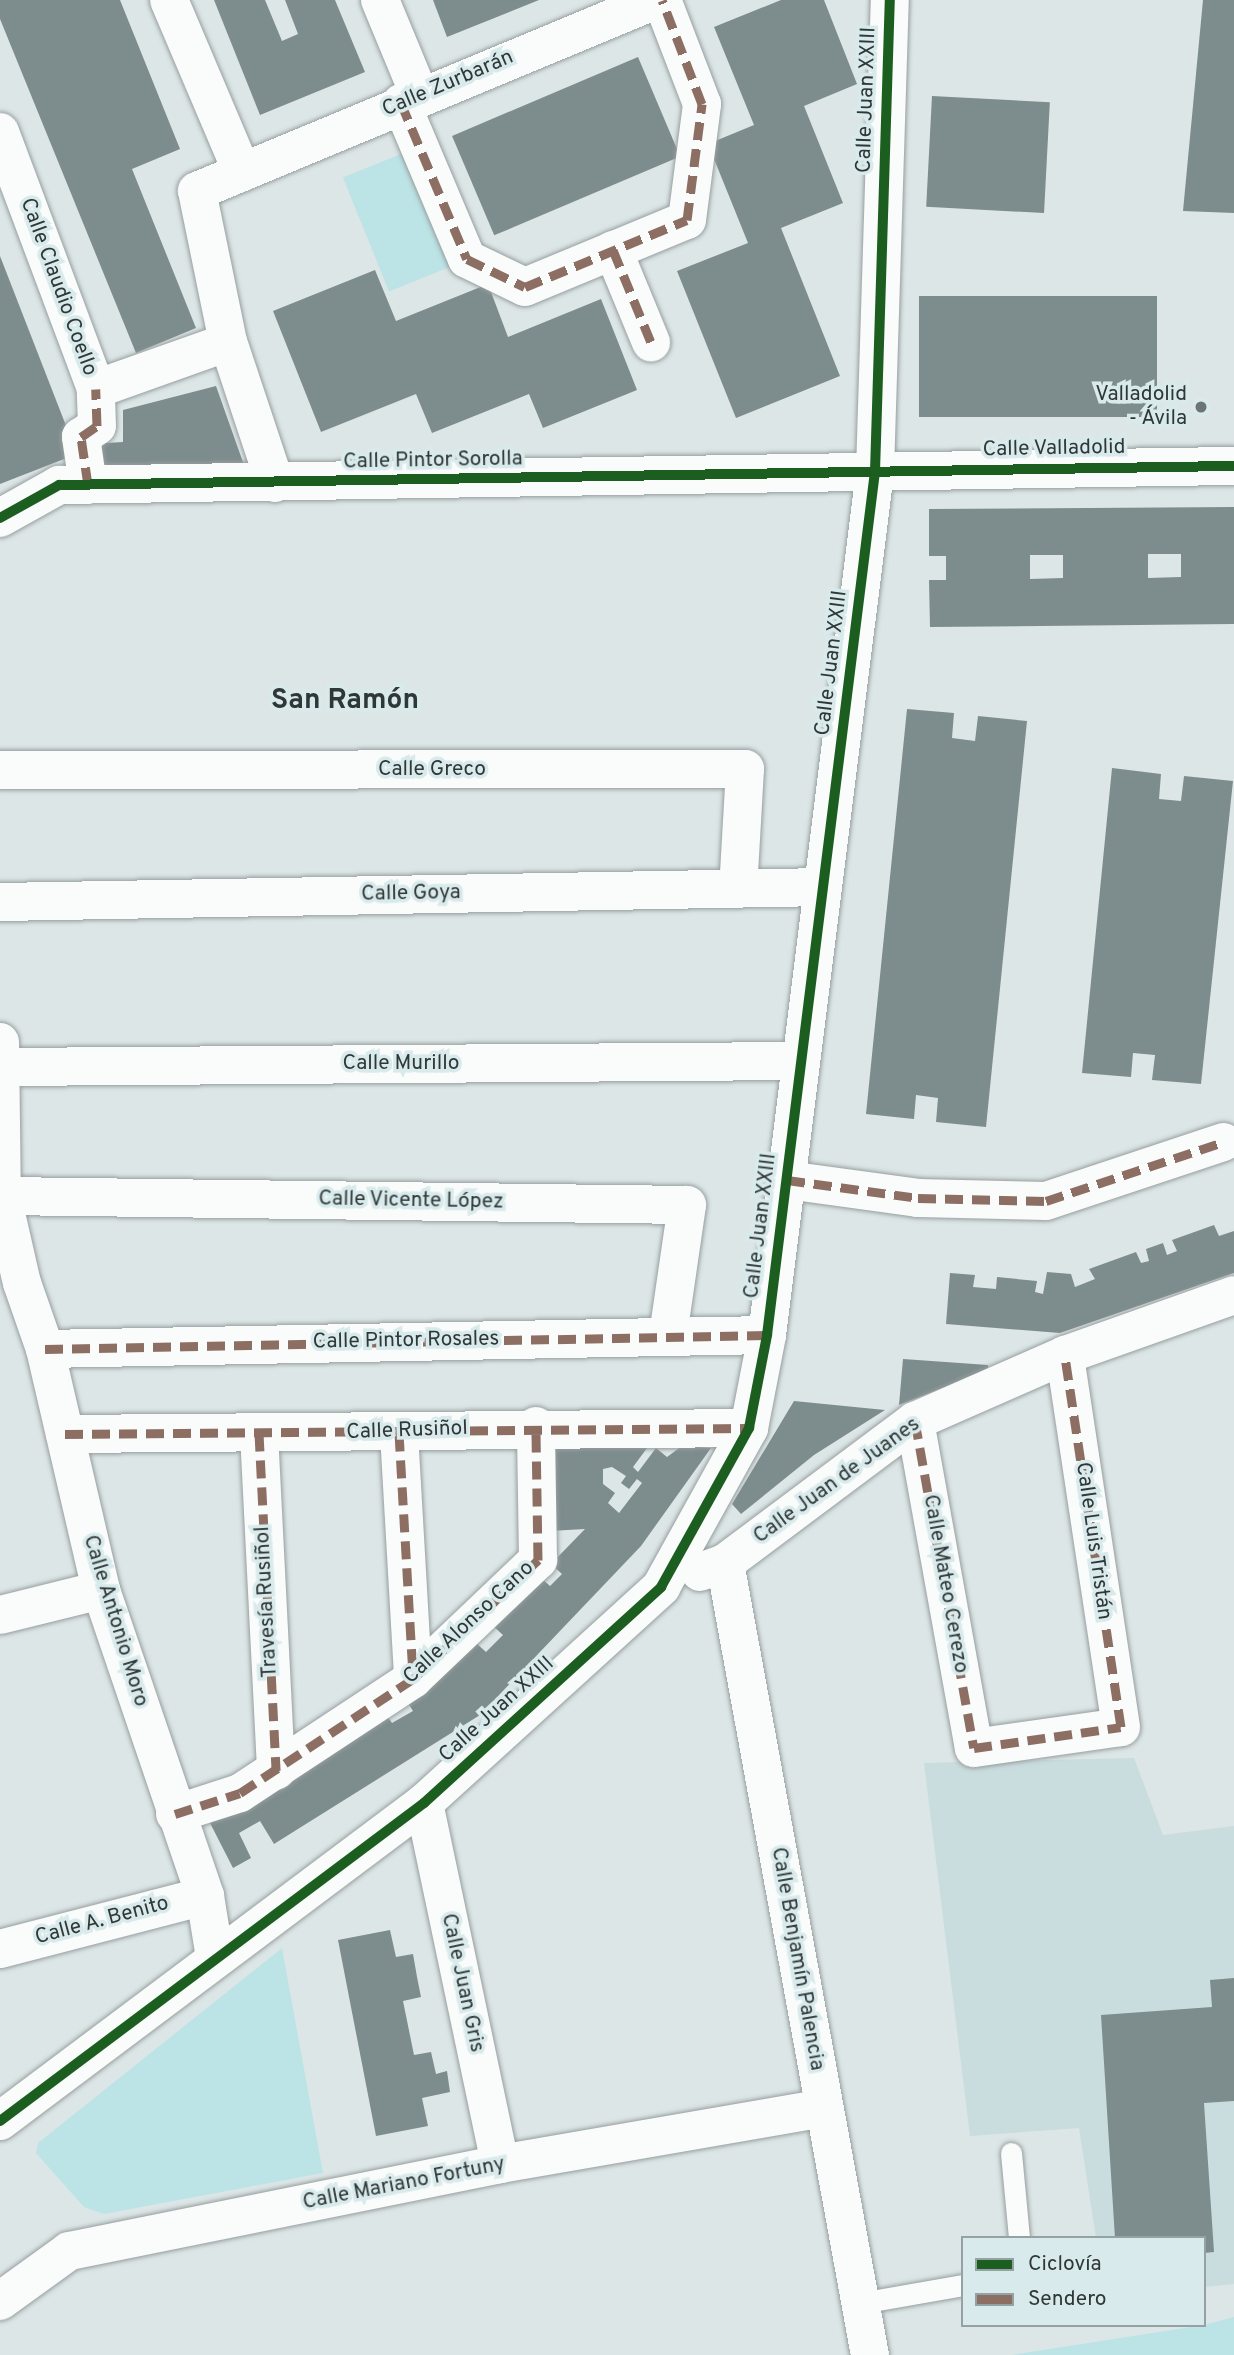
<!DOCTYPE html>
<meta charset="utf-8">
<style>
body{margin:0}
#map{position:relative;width:1234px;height:2355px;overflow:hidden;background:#dce6e7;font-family:Overpass,sans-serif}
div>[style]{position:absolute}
.built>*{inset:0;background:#c9dcde}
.green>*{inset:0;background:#bce3e5;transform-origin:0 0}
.building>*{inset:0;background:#7d8c8d;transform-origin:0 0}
.roads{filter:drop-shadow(0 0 2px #979e9e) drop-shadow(0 0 2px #979e9e)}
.lane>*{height:21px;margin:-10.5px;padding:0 10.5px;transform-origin:10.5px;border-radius:10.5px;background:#fafbfb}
.street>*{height:38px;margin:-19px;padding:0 19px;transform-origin:19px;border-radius:19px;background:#fafbfb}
.quiet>*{height:9px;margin-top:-4.5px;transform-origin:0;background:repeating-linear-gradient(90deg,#8d6e63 0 18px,transparent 0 27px)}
.cycleway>*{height:10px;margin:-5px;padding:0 5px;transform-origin:5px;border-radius:5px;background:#1b5e20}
.dots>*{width:19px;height:19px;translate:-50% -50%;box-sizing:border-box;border:4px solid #d8eaeb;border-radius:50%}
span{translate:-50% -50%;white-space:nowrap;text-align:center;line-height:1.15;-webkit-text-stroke:7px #d8eaeb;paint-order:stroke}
.street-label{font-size:21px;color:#303737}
.poi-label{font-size:21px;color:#303737}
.right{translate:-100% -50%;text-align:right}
.district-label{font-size:28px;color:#303737;font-weight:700}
.legend{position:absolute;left:961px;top:2236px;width:245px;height:91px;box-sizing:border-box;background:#d8eaeb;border:2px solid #95a2a3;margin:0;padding:9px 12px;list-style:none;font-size:21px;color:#303737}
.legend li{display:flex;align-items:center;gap:14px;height:35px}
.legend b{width:35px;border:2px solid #95a2a3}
</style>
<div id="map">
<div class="built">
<i style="clip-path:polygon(1134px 1758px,1163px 1835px,1234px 1826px,1234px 2284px,1204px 2287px,1204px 2238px,1096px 2238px,1079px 2128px,970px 2136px,924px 1763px)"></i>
</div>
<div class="green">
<i style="left:406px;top:152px;width:123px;height:68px;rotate:68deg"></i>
<i style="clip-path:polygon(282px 1948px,323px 2173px,104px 2214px,84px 2207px,36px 2153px,38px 2143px)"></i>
<i style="clip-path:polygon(1234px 2317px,1234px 2355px,1011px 2355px,1204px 2325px)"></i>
</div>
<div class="building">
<i style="clip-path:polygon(0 0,120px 0,180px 149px,132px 169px,196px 328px,136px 353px,0 19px)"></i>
<i style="clip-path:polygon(214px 0,265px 0,282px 41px,298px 34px,285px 0,335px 0,365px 72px,260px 115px)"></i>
<i style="clip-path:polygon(433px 0,539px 0,447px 37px)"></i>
<i style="clip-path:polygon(781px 0,824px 0,857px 84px,804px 106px,843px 203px,781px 228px,840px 376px,736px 418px,677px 271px,748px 243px,708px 144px,754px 125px,714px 27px)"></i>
<i style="clip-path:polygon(1203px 0,1234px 0,1234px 213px,1183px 211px)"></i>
<i style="left:638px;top:57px;width:108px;height:202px;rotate:67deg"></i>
<i style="left:932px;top:96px;width:118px;height:111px;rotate:3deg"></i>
<i style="clip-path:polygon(0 256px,77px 454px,0 484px)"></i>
<i style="clip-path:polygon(375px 270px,396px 321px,488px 284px,508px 337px,601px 299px,637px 390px,543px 428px,529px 394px,432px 433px,416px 394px,321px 432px,273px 311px)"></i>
<i style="left:1157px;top:296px;width:121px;height:238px;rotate:90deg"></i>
<i style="clip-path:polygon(216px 386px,244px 465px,91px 465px,90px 444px,123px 442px,123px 410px)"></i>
<i style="clip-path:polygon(evenodd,1234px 507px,1234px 624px,930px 627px,929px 580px,946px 580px,946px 556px,929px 556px,929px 509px,1234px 507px,1148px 554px,1181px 554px,1181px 577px,1148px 578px,1148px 554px,1234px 507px,1030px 555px,1063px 555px,1063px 578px,1030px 579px,1030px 555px)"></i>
<i style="clip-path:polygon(907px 709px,954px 713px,952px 738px,975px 741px,978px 716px,1027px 721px,986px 1127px,936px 1122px,938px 1098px,916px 1095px,914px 1119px,866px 1114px)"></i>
<i style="clip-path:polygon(1112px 768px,1161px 774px,1159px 799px,1181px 801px,1184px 776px,1233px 781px,1201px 1084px,1152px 1080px,1155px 1055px,1133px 1053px,1131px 1077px,1082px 1073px)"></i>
<i style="clip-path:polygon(1214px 1225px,1219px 1236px,1234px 1231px,1234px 1273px,1060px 1333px,946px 1324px,950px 1273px,975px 1275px,973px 1287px,996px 1289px,997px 1277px,1037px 1281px,1035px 1292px,1043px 1294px,1047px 1272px,1071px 1274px,1075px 1287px,1095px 1279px,1089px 1269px,1136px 1252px,1141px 1263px,1149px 1261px,1146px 1249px,1163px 1243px,1167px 1255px,1177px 1251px,1172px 1240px)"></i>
<i style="clip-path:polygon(903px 1359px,988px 1365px,988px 1370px,899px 1405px)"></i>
<i style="clip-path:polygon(794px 1401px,885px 1410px,814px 1455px,741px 1514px,732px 1504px)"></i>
<i style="clip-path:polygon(evenodd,548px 1441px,650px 1444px,633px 1467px,638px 1472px,656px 1448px,667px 1457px,682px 1446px,711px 1448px,641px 1546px,480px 1715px,274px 1844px,260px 1821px,239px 1833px,251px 1858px,233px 1868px,210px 1823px,385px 1713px,392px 1723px,413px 1711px,406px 1700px,475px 1642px,486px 1652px,503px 1635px,492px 1625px,540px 1577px,550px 1586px,562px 1574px,551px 1564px,585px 1529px,550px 1531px,548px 1441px,612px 1467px,626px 1476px,621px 1483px,629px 1489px,637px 1479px,642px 1483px,619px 1513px,608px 1503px,615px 1493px,603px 1484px,603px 1469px,612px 1467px)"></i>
<i style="clip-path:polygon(390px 1930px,396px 1957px,413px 1954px,417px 1977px,421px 1997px,403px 2001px,414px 2055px,431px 2052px,436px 2074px,447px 2071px,450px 2092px,422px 2098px,428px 2126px,376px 2136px,338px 1940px)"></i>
<i style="clip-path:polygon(1234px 1978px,1234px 2101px,1204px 2103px,1214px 2252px,1204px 2253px,1204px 2238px,1115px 2238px,1101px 2015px,1212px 2007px,1210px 1980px)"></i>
</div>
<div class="roads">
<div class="lane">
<i style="left:1011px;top:2153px;width:85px;rotate:84.6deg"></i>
<i style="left:860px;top:2303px;width:105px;rotate:-9.9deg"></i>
</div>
<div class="street">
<i style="left:169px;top:0;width:187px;rotate:67deg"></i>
<i style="left:380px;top:0;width:102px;rotate:67.5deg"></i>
<i style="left:401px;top:103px;width:169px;rotate:67.1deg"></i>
<i style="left:467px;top:259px;width:64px;rotate:25.8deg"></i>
<i style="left:525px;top:287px;width:175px;rotate:-22.5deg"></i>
<i style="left:687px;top:220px;width:117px;rotate:-82.6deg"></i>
<i style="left:702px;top:104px;width:111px;rotate:-111deg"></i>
<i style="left:0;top:132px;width:274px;rotate:69.5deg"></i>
<i style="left:96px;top:389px;width:140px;rotate:-19.6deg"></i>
<i style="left:613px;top:250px;width:100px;rotate:67.6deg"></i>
<i style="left:275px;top:483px;width:149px;rotate:-108.4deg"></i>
<i style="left:228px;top:342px;width:154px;rotate:-101.6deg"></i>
<i style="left:197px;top:191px;width:497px;rotate:-22.6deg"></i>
<i style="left:88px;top:485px;width:49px;rotate:-98.3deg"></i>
<i style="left:81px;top:437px;width:19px;rotate:-35deg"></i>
<i style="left:97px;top:426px;width:37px;rotate:-92deg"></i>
<i style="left:0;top:518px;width:68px;rotate:-29.2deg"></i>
<i style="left:59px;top:485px;width:1175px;rotate:-0.93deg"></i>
<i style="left:0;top:770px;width:745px;rotate:-0.08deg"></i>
<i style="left:745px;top:769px;width:120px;rotate:93.3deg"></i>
<i style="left:0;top:902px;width:823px;rotate:-1.04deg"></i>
<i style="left:0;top:1042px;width:154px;rotate:89.3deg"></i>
<i style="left:2px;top:1196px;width:89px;rotate:77.1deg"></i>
<i style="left:22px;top:1283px;width:70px;rotate:70.8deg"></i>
<i style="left:45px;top:1349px;width:247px;rotate:76.9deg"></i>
<i style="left:101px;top:1590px;width:323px;rotate:71.2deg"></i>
<i style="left:205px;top:1896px;width:63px;rotate:80.8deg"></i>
<i style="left:1px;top:1067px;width:800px;rotate:-0.43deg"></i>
<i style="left:787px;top:1180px;width:132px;rotate:7.8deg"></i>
<i style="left:918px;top:1198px;width:128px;rotate:1.3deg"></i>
<i style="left:1046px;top:1201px;width:187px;rotate:-18.4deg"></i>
<i style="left:2px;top:1196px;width:685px;rotate:0.75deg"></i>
<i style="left:687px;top:1205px;width:131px;rotate:98.3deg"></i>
<i style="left:45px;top:1349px;width:722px;rotate:-1.11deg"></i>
<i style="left:915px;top:1421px;width:332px;rotate:79.8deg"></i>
<i style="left:974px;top:1748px;width:148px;rotate:-8.1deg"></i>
<i style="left:1121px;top:1727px;width:376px;rotate:-98.6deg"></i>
<i style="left:259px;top:1433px;width:338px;rotate:87.1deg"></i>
<i style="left:399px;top:1433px;width:246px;rotate:86.7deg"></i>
<i style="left:65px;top:1434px;width:684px;rotate:-0.5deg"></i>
<i style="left:725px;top:1563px;width:805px;rotate:79.63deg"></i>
<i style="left:700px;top:1572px;width:27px;rotate:-20deg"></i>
<i style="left:725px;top:1563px;width:237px;rotate:-36.8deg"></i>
<i style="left:915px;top:1421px;width:164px;rotate:-23.7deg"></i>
<i style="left:1065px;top:1355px;width:179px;rotate:-19.5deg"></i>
<i style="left:0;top:1615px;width:104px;rotate:-13.9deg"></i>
<i style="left:424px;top:1803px;width:369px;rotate:78.1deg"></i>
<i style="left:175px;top:1814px;width:68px;rotate:-17.9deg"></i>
<i style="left:240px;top:1793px;width:207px;rotate:-33.4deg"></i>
<i style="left:413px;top:1679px;width:173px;rotate:-43.6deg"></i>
<i style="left:538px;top:1560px;width:134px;rotate:-90.9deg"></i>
<i style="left:0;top:1949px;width:212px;rotate:-14.5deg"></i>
<i style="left:0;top:2121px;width:530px;rotate:-36.87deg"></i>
<i style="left:424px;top:1803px;width:321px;rotate:-42.3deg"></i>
<i style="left:661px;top:1587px;width:182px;rotate:-61deg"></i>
<i style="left:749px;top:1428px;width:95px;rotate:-79deg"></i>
<i style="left:767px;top:1335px;width:871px;rotate:-82.87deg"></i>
<i style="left:875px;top:471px;width:471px;rotate:-88.2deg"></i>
<i style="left:0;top:2301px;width:85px;rotate:-35.9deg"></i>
<i style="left:69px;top:2251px;width:440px;rotate:-11.4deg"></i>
<i style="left:500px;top:2164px;width:329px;rotate:-9.8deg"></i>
</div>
</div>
<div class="quiet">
<i style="left:401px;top:103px;width:169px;rotate:67.1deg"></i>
<i style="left:467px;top:259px;width:64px;rotate:25.8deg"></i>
<i style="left:525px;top:287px;width:175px;rotate:-22.5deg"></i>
<i style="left:687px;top:220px;width:117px;rotate:-82.6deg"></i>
<i style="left:702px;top:104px;width:111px;rotate:-111deg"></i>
<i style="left:613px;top:250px;width:100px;rotate:67.6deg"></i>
<i style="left:88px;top:485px;width:49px;rotate:-98.3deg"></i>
<i style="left:81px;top:437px;width:19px;rotate:-35deg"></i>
<i style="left:97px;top:426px;width:37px;rotate:-92deg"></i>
<i style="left:787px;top:1180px;width:132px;rotate:7.8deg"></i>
<i style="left:918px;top:1198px;width:128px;rotate:1.3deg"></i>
<i style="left:1046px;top:1201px;width:187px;rotate:-18.4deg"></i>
<i style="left:45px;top:1349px;width:722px;rotate:-1.11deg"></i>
<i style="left:915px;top:1421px;width:332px;rotate:79.8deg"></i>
<i style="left:974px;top:1748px;width:148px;rotate:-8.1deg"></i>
<i style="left:1121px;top:1727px;width:376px;rotate:-98.6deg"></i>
<i style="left:259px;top:1433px;width:338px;rotate:87.1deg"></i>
<i style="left:399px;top:1433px;width:246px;rotate:86.7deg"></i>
<i style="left:65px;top:1434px;width:684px;rotate:-0.5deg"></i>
<i style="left:175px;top:1814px;width:68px;rotate:-17.9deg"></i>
<i style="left:240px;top:1793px;width:207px;rotate:-33.4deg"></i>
<i style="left:413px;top:1679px;width:173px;rotate:-43.6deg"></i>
<i style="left:538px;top:1560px;width:134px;rotate:-90.9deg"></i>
</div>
<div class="cycleway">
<i style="left:0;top:518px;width:68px;rotate:-29.2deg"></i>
<i style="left:59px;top:485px;width:1175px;rotate:-0.93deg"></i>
<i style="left:0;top:2121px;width:530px;rotate:-36.87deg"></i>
<i style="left:424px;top:1803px;width:321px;rotate:-42.3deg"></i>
<i style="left:661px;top:1587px;width:182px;rotate:-61deg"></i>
<i style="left:749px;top:1428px;width:95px;rotate:-79deg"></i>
<i style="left:767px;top:1335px;width:871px;rotate:-82.87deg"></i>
<i style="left:875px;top:471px;width:471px;rotate:-88.2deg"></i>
</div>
<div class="dots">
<i style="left:1201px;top:407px;background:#6c7475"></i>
</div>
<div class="street-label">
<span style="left:448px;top:84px;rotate:-23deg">Calle Zurbarán</span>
<span style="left:867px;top:100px;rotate:-88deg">Calle Juan XXIII</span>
<span style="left:58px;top:287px;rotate:70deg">Calle Claudio Coello</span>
<span style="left:1054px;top:449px;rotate:-1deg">Calle Valladolid</span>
<span style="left:433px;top:461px;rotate:-1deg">Calle Pintor Sorolla</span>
<span style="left:832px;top:663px;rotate:-83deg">Calle Juan XXIII</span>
<span style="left:432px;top:770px">Calle Greco</span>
<span style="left:411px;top:894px;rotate:-1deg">Calle Goya</span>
<span style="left:401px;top:1064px">Calle Murillo</span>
<span style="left:411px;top:1201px;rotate:1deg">Calle Vicente López</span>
<span style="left:761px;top:1226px;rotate:-83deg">Calle Juan XXIII</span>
<span style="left:406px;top:1341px;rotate:-1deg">Calle Pintor Rosales</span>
<span style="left:407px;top:1431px;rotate:-2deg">Calle Rusiñol</span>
<span style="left:837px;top:1481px;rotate:-36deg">Calle Juan de Juanes</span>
<span style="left:1093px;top:1541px;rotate:82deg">Calle Luis Tristán</span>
<span style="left:945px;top:1584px;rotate:80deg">Calle Mateo Cerezo</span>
<span style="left:267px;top:1602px;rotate:-93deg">Travesía Rusiñol</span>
<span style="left:115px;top:1621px;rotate:73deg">Calle Antonio Moro</span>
<span style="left:469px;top:1623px;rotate:-43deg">Calle Alonso Cano</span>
<span style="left:497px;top:1710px;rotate:-42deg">Calle Juan XXIII</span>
<span style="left:102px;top:1921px;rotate:-15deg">Calle A. Benito</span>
<span style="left:797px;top:1959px;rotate:80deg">Calle Benjamín Palencia</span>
<span style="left:462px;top:1983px;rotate:78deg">Calle Juan Gris</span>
<span style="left:404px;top:2184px;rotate:-11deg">Calle Mariano Fortuny</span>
</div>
<div class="poi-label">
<span class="right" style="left:1187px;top:407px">Valladolid<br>- Ávila</span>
</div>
<div class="district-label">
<span style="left:345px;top:701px">San Ramón</span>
</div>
<ul class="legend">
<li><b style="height:9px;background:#1b5e20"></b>Ciclovía</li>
<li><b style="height:9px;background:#8d6e63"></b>Sendero</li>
</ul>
</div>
